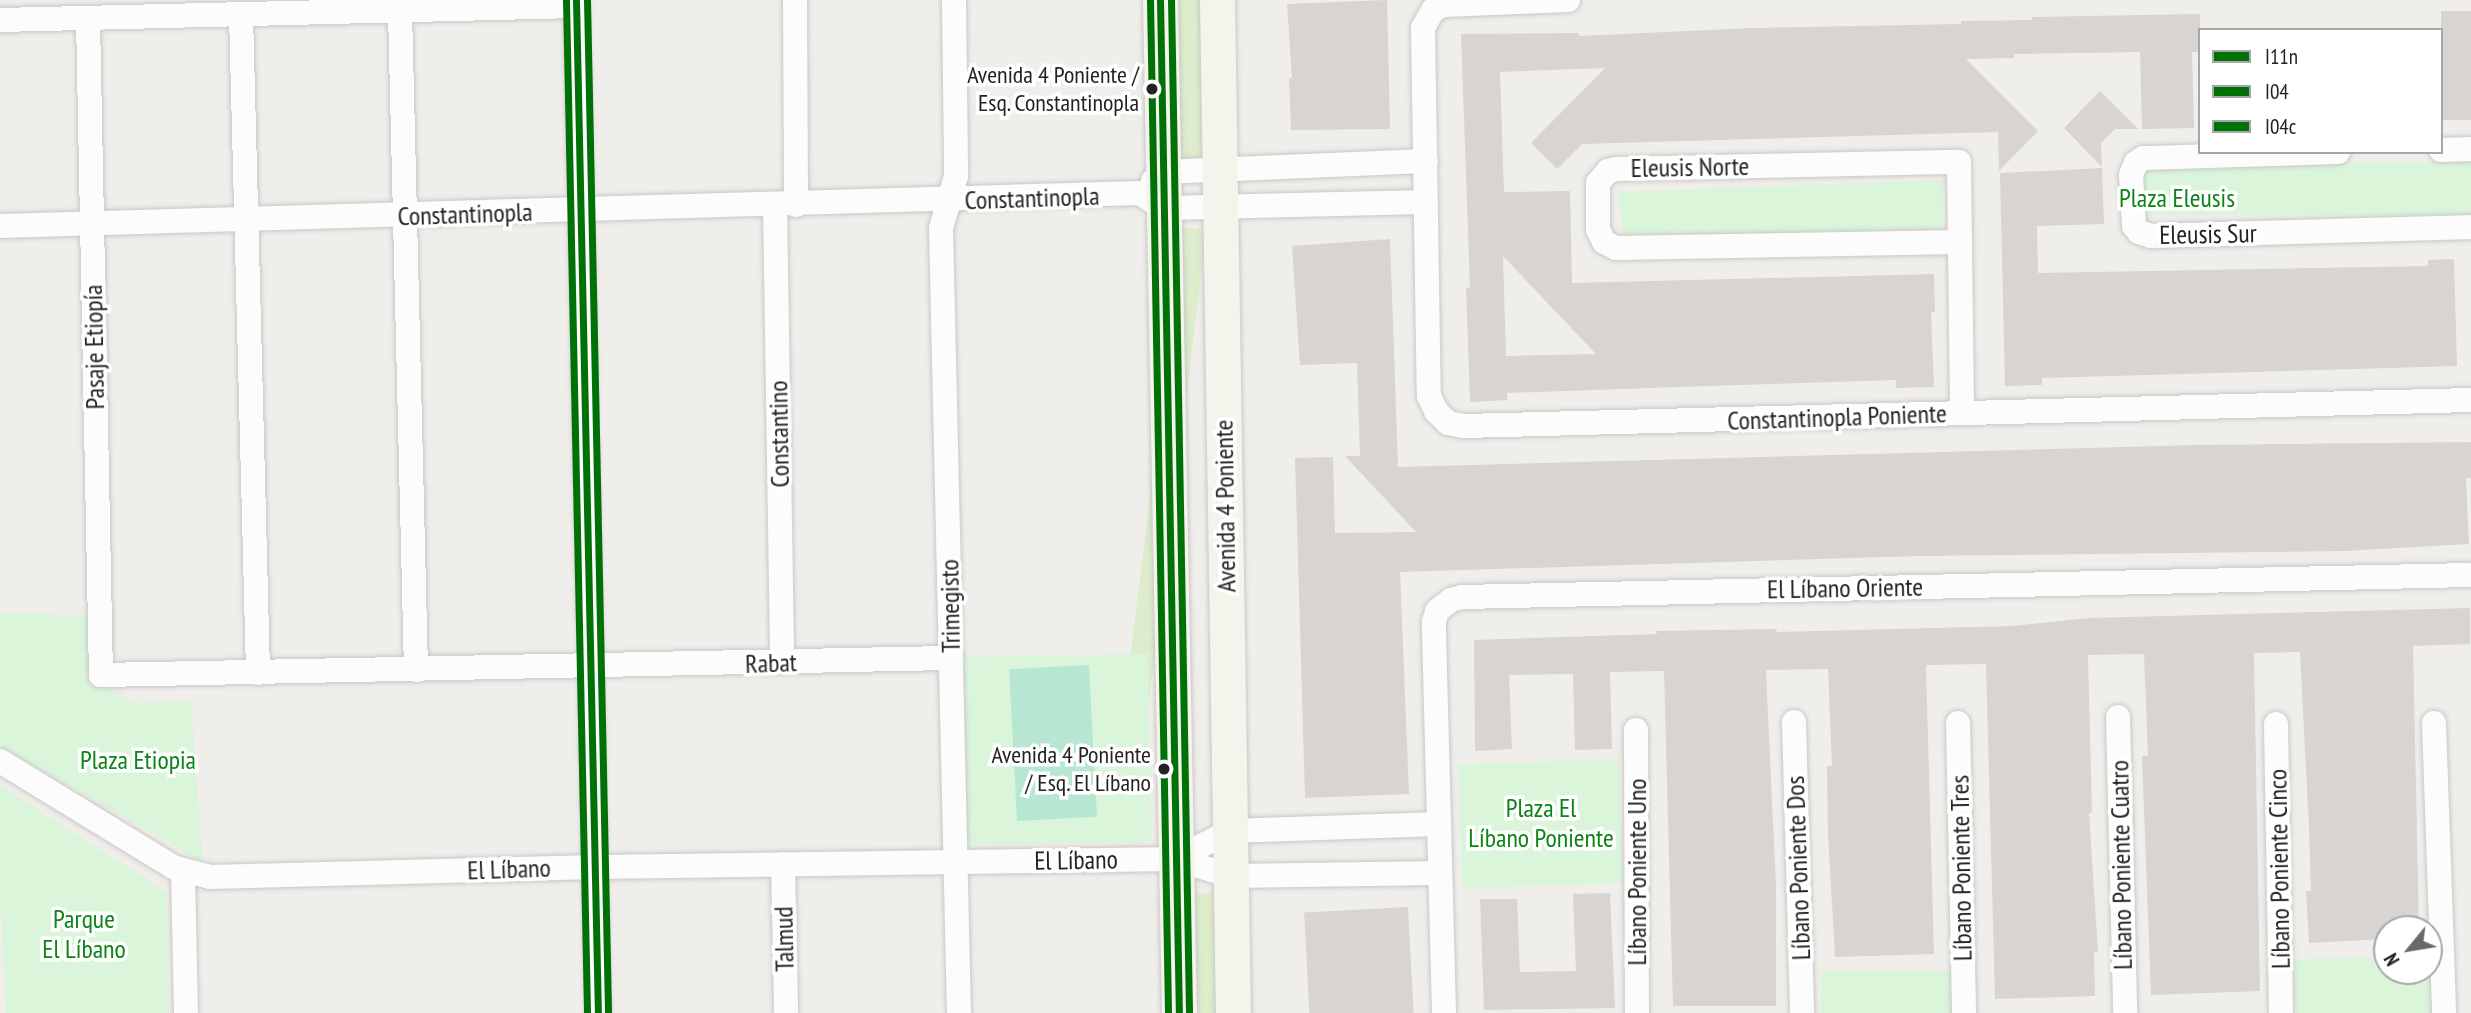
<!DOCTYPE html>
<meta charset="utf-8">
<style>
body{margin:0}
#map{position:relative;width:2471px;height:1013px;overflow:hidden;background:#f0eeeb;font-family:"PT Sans Narrow",sans-serif}
div>[style]{position:absolute}
.grass>*{inset:0;background:#ddeccb;transform-origin:0 0}
.park>*{inset:0;background:#daf5da;transform-origin:0 0}
.pitch>*{inset:0;background:#b7e6d2;transform-origin:0 0}
.building>*{inset:0;background:#d7d4d2;transform-origin:0 0}
.roads{filter:drop-shadow(0 0 2px #c9c8c7) drop-shadow(0 0 2px #c9c8c7)}
.street>*{height:24px;margin:-12px;padding:0 12px;transform-origin:12px;border-radius:12px;background:#fdfcfc}
.secondary>*{height:35px;margin:-17.5px;padding:0 17.5px;transform-origin:17.5px;border-radius:17.5px;background:#f4f4ed}
.bus-1>*{height:7px;margin:-3.5px;padding:0 3.5px;transform-origin:3.5px;border-radius:3.5px;background:#007106}
.bus-2>*{height:7px;margin:-3.5px;padding:0 3.5px;transform-origin:3.5px;border-radius:3.5px;background:#007106}
.bus-3>*{height:7px;margin:-3.5px;padding:0 3.5px;transform-origin:3.5px;border-radius:3.5px;background:#007106}
.dots>*{width:19px;height:19px;translate:-50% -50%;box-sizing:border-box;border:4px solid #fff;border-radius:50%}
span{translate:-50% -50%;white-space:nowrap;text-align:center;line-height:1.15;-webkit-text-stroke:7px #fff;paint-order:stroke}
.bus-label{font-size:24px;color:#222}
.right{translate:-100% -50%;text-align:right}
.street-label{font-size:26px;color:#222}
.park-label{font-size:26px;color:#0c8416}
.legend{position:absolute;left:2198px;top:28px;width:245px;height:126px;box-sizing:border-box;background:#fff;border:2px solid #a7a7a7;margin:0;padding:9px 12px;list-style:none;font-size:21px;color:#222}
.legend li{display:flex;align-items:center;gap:14px;height:35px}
.legend b{width:35px;border:2px solid #a7a7a7}
.north{position:absolute;left:2373px;top:915px;width:70px;height:70px;box-sizing:border-box;background:#fff;border:2px solid #a7a7a7;border-radius:50%;rotate:240deg;font-size:19px;font-weight:700;line-height:28px;text-align:center;color:#222}
.north::after{content:'';display:block;margin:auto;width:24px;height:32px;background:#6a6968;clip-path:polygon(50% 0,100% 100%,50% 72%,0 100%)}
</style>
<div id="map">
<div class="grass">
<i style="left:1175px;top:0;width:29px;height:163px"></i>
<i style="left:1183px;top:227px;width:24px;height:614px;rotate:7deg"></i>
<i style="left:1192px;top:893px;width:28px;height:120px"></i>
</div>
<div class="park">
<i style="left:2471px;top:162px;width:53px;height:328px;rotate:90deg"></i>
<i style="clip-path:polygon(1944px 180px,1942px 235px,1624px 240px,1618px 192px)"></i>
<i style="clip-path:polygon(0 612px,88px 616px,94px 682px,137px 703px,191px 701px,203px 862px,0 747px)"></i>
<i style="left:1148px;top:654px;width:188px;height:189px;rotate:89deg"></i>
<i style="left:1619px;top:759px;width:124px;height:161px;rotate:88deg"></i>
<i style="clip-path:polygon(0 785px,166px 892px,169px 1013px,6px 1013px,0 894px)"></i>
<i style="clip-path:polygon(2429px 956px,2432px 956px,2434px 1013px,2296px 1013px,2294px 959px,2387px 957px,2387px 971px,2429px 971px)"></i>
<i style="left:1821px;top:971px;width:138px;height:42px"></i>
</div>
<div class="pitch">
<i style="left:1089px;top:665px;width:152px;height:80px;rotate:87deg"></i>
</div>
<div class="building">
<i style="clip-path:polygon(1387px 0,1390px 129px,1291px 130px,1289px 78px,1292px 78px,1287px 4px)"></i>
<i style="left:2441px;top:11px;width:30px;height:109px"></i>
<i style="clip-path:polygon(evenodd,2200px 14px,2200px 52px,2192px 52px,2194px 128px,2142px 129px,2140px 52px,2014px 54px,2014px 58px,1966px 59px,2038px 131px,1999px 171px,1998px 132px,1582px 144px,1557px 169px,1531px 143px,1605px 68px,1500px 72px,1504px 192px,1570px 191px,1572px 283px,1934px 274px,1935px 312px,1931px 312px,1934px 387px,1896px 388px,1896px 380px,1707px 386px,1507px 393px,1507px 400px,1470px 402px,1466px 288px,1470px 287px,1461px 34px,1579px 33px,1579px 36px,1753px 28px,1961px 24px,1961px 21px,2032px 20px,2032px 17px,2200px 14px,1503px 256px,1596px 354px,1506px 356px,1503px 256px)"></i>
<i style="clip-path:polygon(2100px 91px,2138px 129px,2115px 129px,2101px 143px,2102px 167px,2064px 128px)"></i>
<i style="clip-path:polygon(2102px 168px,2104px 224px,2037px 226px,2038px 273px,2428px 266px,2428px 260px,2454px 259px,2457px 366px,2042px 378px,2042px 385px,2005px 386px,2000px 173px)"></i>
<i style="clip-path:polygon(1390px 239px,1398px 467px,2197px 445px,2471px 442px,2471px 478px,2466px 478px,2469px 544px,2346px 551px,1919px 556px,1400px 572px,1409px 794px,1305px 798px,1295px 458px,1333px 457px,1335px 533px,1416px 532px,1345px 456px,1360px 456px,1357px 363px,1300px 365px,1292px 246px)"></i>
<i style="clip-path:polygon(2470px 608px,2470px 644px,2413px 646px,2419px 929px,2387px 929px,2387px 939px,2309px 943px,2306px 891px,2311px 891px,2309px 827px,2300px 652px,2254px 653px,2260px 991px,2151px 995px,2142px 756px,2148px 756px,2144px 654px,2088px 655px,2092px 813px,2089px 813px,2098px 952px,2094px 952px,2095px 996px,1995px 999px,1986px 664px,1926px 665px,1934px 954px,1835px 957px,1828px 834px,1827px 766px,1832px 766px,1828px 669px,1766px 670px,1776px 887px,1776px 1006px,1673px 1006px,1664px 671px,1610px 672px,1612px 749px,1575px 750px,1573px 674px,1509px 675px,1512px 749px,1475px 751px,1474px 640px,1657px 634px,1656px 631px,1776px 629px,1777px 632px,2012px 626px,2089px 618px)"></i>
<i style="clip-path:polygon(1610px 893px,1615px 1008px,1484px 1010px,1480px 899px,1517px 899px,1520px 972px,1576px 971px,1573px 894px)"></i>
<i style="left:1408px;top:907px;width:106px;height:104px;rotate:87deg"></i>
</div>
<div class="roads">
<div class="street">
<i style="left:576px;top:0;width:1013px;rotate:88.76deg"></i>
<i style="left:795px;top:0;width:205px;rotate:89.7deg"></i>
<i style="left:954px;top:0;width:176px;rotate:89.3deg"></i>
<i style="left:956px;top:176px;width:54px;rotate:106.1deg"></i>
<i style="left:941px;top:228px;width:785px;rotate:88.69deg"></i>
<i style="left:1568px;top:0;width:125px;rotate:177.7deg"></i>
<i style="left:1443px;top:5px;width:11px;rotate:153deg"></i>
<i style="left:1433px;top:10px;width:21px;rotate:119deg"></i>
<i style="left:1423px;top:28px;width:368px;rotate:89.1deg"></i>
<i style="left:1429px;top:396px;width:17px;rotate:65deg"></i>
<i style="left:1436px;top:411px;width:17px;rotate:45deg"></i>
<i style="left:1448px;top:423px;width:16px;rotate:11deg"></i>
<i style="left:1464px;top:426px;width:1007px;rotate:-1.48deg"></i>
<i style="left:400px;top:11px;width:659px;rotate:88.61deg"></i>
<i style="left:241px;top:14px;width:659px;rotate:88.52deg"></i>
<i style="left:88px;top:18px;width:657px;rotate:88.87deg"></i>
<i style="left:101px;top:675px;width:850px;rotate:-1.15deg"></i>
<i style="left:0;top:20px;width:576px;rotate:-1.39deg"></i>
<i style="left:2441px;top:150px;width:30px;rotate:-2deg"></i>
<i style="left:2338px;top:152px;width:195px;rotate:178.2deg"></i>
<i style="left:2143px;top:158px;width:9px;rotate:144deg"></i>
<i style="left:2136px;top:163px;width:13px;rotate:113deg"></i>
<i style="left:2131px;top:175px;width:51px;rotate:86.6deg"></i>
<i style="left:2134px;top:226px;width:8px;rotate:50deg"></i>
<i style="left:2139px;top:232px;width:13px;rotate:18deg"></i>
<i style="left:2151px;top:236px;width:320px;rotate:-1.6deg"></i>
<i style="left:1153px;top:181px;width:13px;rotate:-45deg"></i>
<i style="left:1162px;top:172px;width:264px;rotate:-2.4deg"></i>
<i style="left:775px;top:205px;width:457px;rotate:89.1deg"></i>
<i style="left:0;top:226px;width:1140px;rotate:-1.66deg"></i>
<i style="left:1140px;top:193px;width:27px;rotate:34deg"></i>
<i style="left:1162px;top:208px;width:264px;rotate:-1.3deg"></i>
<i style="left:1960px;top:242px;width:344px;rotate:179deg"></i>
<i style="left:1616px;top:248px;width:13px;rotate:-153deg"></i>
<i style="left:1604px;top:242px;width:14px;rotate:-115deg"></i>
<i style="left:1598px;top:229px;width:46px;rotate:-90deg"></i>
<i style="left:1598px;top:183px;width:16px;rotate:-50deg"></i>
<i style="left:1608px;top:171px;width:8px;rotate:-14deg"></i>
<i style="left:1616px;top:169px;width:343px;rotate:-1.2deg"></i>
<i style="left:1959px;top:162px;width:251px;rotate:89.3deg"></i>
<i style="left:2118px;top:717px;width:296px;rotate:88.6deg"></i>
<i style="left:1794px;top:722px;width:291px;rotate:88.4deg"></i>
<i style="left:1958px;top:723px;width:290px;rotate:88.8deg"></i>
<i style="left:2434px;top:723px;width:290px;rotate:88deg"></i>
<i style="left:2276px;top:724px;width:289px;rotate:89deg"></i>
<i style="left:1636px;top:730px;width:283px;rotate:89.8deg"></i>
<i style="left:0;top:761px;width:203px;rotate:31.5deg"></i>
<i style="left:173px;top:867px;width:38px;rotate:15deg"></i>
<i style="left:210px;top:877px;width:385px;rotate:-1.5deg"></i>
<i style="left:595px;top:867px;width:581px;rotate:-0.79deg"></i>
<i style="left:1176px;top:859px;width:58px;rotate:17.2deg"></i>
<i style="left:1231px;top:876px;width:209px;rotate:-0.8deg"></i>
<i style="left:1176px;top:859px;width:61px;rotate:-27.4deg"></i>
<i style="left:1230px;top:831px;width:209px;rotate:-1.9deg"></i>
<i style="left:783px;top:864px;width:149px;rotate:88.8deg"></i>
<i style="left:183px;top:871px;width:142px;rotate:88.8deg"></i>
<i style="left:1444px;top:1013px;width:391px;rotate:-91.5deg"></i>
<i style="left:1434px;top:622px;width:11px;rotate:-75deg"></i>
<i style="left:1437px;top:611px;width:18px;rotate:-38deg"></i>
<i style="left:1451px;top:600px;width:11px;rotate:-15deg"></i>
<i style="left:1462px;top:597px;width:1009px;rotate:-1.25deg"></i>
</div>
<div class="secondary">
<i style="left:1160px;top:0;width:1013px;rotate:88.93deg"></i>
<i style="left:1217px;top:0;width:1013px;rotate:89.1deg"></i>
</div>
</div>
<div class="bus-1">
<i style="left:576px;top:0;width:1013px;rotate:88.76deg"></i>
<i style="left:1160px;top:0;width:1013px;rotate:88.93deg"></i>
</div>
<div class="bus-2">
<i style="left:566px;top:0;width:1013px;rotate:88.81deg"></i>
<i style="left:1150px;top:0;width:1013px;rotate:88.98deg"></i>
</div>
<div class="bus-3">
<i style="left:587px;top:0;width:1013px;rotate:88.81deg"></i>
<i style="left:1171px;top:0;width:1013px;rotate:88.98deg"></i>
</div>
<div class="dots">
<i style="left:1152px;top:89px;background:#222"></i>
<i style="left:1164px;top:769px;background:#222"></i>
</div>
<div class="bus-label">
<span class="right" style="left:1139px;top:89px">Avenida 4 Poniente /<br>Esq. Constantinopla</span>
<span class="right" style="left:1151px;top:769px">Avenida 4 Poniente<br>/ Esq. El Líbano</span>
</div>
<div class="street-label">
<span style="left:1690px;top:167px;rotate:-1deg">Eleusis Norte</span>
<span style="left:1032px;top:198px;rotate:-2deg">Constantinopla</span>
<span style="left:465px;top:214px;rotate:-2deg">Constantinopla</span>
<span style="left:2208px;top:234px;rotate:-1deg">Eleusis Sur</span>
<span style="left:94px;top:347px;rotate:-91deg">Pasaje Etiopía</span>
<span style="left:1837px;top:417px;rotate:-2deg">Constantinopla Poniente</span>
<span style="left:779px;top:434px;rotate:-91deg">Constantino</span>
<span style="left:1225px;top:506px;rotate:-91deg">Avenida 4 Poniente</span>
<span style="left:1845px;top:588px;rotate:-1deg">El Líbano Oriente</span>
<span style="left:950px;top:606px;rotate:-91deg">Trimegisto</span>
<span style="left:771px;top:663px;rotate:-2deg">Rabat</span>
<span style="left:1076px;top:860px;rotate:-1deg">El Líbano</span>
<span style="left:2121px;top:865px;rotate:-91deg">Líbano Poniente Cuatro</span>
<span style="left:1798px;top:868px;rotate:-92deg">Líbano Poniente Dos</span>
<span style="left:1961px;top:868px;rotate:-91deg">Líbano Poniente Tres</span>
<span style="left:509px;top:869px;rotate:-2deg">El Líbano</span>
<span style="left:2279px;top:869px;rotate:-91deg">Líbano Poniente Cinco</span>
<span style="left:1637px;top:872px;rotate:-90deg">Líbano Poniente Uno</span>
<span style="left:784px;top:939px;rotate:-91deg">Talmud</span>
</div>
<div class="park-label">
<span style="left:2177px;top:198px">Plaza Eleusis</span>
<span style="left:138px;top:760px">Plaza Etiopia</span>
<span style="left:1541px;top:823px">Plaza El<br>Líbano Poniente</span>
<span style="left:84px;top:934px">Parque<br>El Líbano</span>
</div>
<ul class="legend">
<li><b style="height:9px;background:#007106"></b>I11n</li>
<li><b style="height:9px;background:#007106"></b>I04</li>
<li><b style="height:9px;background:#007106"></b>I04c</li>
</ul>
<div class="north">N</div>
</div>
